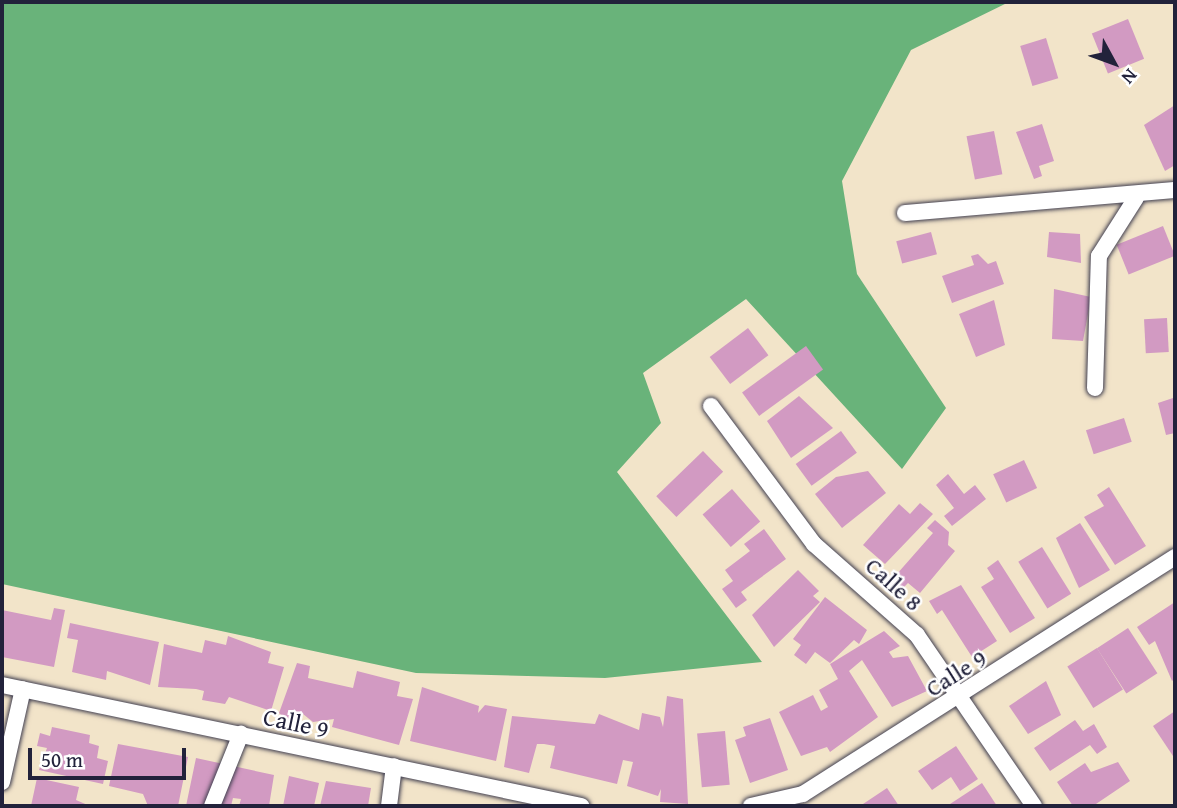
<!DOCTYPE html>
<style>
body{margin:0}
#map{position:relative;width:1177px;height:808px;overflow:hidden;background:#f2e4c9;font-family:"Gentium Book Plus",serif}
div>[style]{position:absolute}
.forest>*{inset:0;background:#69b37a}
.building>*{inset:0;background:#d29ac2;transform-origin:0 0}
.roads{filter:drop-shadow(0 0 2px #413f50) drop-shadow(0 0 2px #413f50)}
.minor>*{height:16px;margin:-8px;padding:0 8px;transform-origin:8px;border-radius:8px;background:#fff}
span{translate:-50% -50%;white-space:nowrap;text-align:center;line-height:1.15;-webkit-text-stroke:5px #fff;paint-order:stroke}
.street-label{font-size:24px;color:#22223b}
.frame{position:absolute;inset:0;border:4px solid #22223b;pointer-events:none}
.north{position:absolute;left:1079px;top:28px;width:70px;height:70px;-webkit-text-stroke:5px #fff;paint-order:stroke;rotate:131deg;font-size:19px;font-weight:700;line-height:28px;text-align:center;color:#22223b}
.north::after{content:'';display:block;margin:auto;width:24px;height:32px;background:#22223b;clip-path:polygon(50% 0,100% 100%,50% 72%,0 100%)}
.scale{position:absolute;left:28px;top:748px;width:158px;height:32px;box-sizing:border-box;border:4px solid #22223b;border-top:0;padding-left:9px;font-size:21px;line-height:24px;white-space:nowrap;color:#22223b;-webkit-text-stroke:5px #fff;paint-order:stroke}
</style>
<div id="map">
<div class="forest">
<i style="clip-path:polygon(2px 2px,1009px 2px,911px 50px,842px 181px,857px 274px,946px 408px,902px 469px,746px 299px,643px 373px,661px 423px,617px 472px,762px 662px,605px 678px,416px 673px,2px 584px)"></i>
</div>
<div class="building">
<i style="left:1128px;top:19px;width:43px;height:39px;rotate:68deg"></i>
<i style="left:1046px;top:38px;width:42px;height:27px;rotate:73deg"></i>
<i style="clip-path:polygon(1175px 105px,1175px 165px,1165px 171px,1144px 125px)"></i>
<i style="clip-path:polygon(1042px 124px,1054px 161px,1039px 166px,1042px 176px,1034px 179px,1016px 132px)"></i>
<i style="left:994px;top:131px;width:44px;height:28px;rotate:79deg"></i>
<i style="left:1163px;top:226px;width:32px;height:50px;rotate:68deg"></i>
<i style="left:931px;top:232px;width:23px;height:36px;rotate:75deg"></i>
<i style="clip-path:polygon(1049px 232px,1080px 234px,1081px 263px,1047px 257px)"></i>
<i style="clip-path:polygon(978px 254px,988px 264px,996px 261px,1004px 284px,952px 303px,942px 276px,974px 265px,971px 256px)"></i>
<i style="clip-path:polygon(1054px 289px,1091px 297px,1083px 341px,1052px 339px)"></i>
<i style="clip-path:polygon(994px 300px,1005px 345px,976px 357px,959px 314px)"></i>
<i style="left:1167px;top:318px;width:34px;height:23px;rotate:87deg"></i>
<i style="left:748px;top:328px;width:34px;height:48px;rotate:53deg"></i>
<i style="left:806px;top:346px;width:29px;height:79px;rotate:54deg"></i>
<i style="clip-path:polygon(1175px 388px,1175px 433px,1166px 435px,1158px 403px,1173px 398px)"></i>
<i style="clip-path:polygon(799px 396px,833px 428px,791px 458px,767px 421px)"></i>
<i style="left:1124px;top:418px;width:25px;height:40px;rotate:72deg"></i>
<i style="left:841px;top:431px;width:27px;height:56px;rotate:54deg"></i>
<i style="left:703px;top:451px;width:29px;height:65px;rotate:46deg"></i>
<i style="left:1024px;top:460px;width:31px;height:34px;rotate:65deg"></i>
<i style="clip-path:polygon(868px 471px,886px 493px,842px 528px,815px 494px,836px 477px)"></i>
<i style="clip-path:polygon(948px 474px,964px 494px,975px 485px,986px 499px,952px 526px,944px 516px,954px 508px,936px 485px)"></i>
<i style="clip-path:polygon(1109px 487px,1146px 546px,1115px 565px,1084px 517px,1104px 506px,1097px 495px)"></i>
<i style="left:732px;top:489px;width:43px;height:39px;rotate:49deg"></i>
<i style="clip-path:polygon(920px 503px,933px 514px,885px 564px,863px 545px,899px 504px,910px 514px)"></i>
<i style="clip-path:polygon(935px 520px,949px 532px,948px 545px,955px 551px,920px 593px,908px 583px,899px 592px,889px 583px,933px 533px,927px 528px)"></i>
<i style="clip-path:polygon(1080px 523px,1110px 570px,1079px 588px,1056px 538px)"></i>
<i style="clip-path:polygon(764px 529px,786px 559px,741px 592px,747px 600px,736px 608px,722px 589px,733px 581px,725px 570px,750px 551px,744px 544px)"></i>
<i style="left:1042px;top:547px;width:55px;height:28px;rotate:58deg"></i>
<i style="clip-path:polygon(998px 560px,1035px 618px,1010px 633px,981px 587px,994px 579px,987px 568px)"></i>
<i style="clip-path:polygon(798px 570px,819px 591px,813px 596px,820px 602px,774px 647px,752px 615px)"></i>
<i style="clip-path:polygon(961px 585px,997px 641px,972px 657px,942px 610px,937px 614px,929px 601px)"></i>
<i style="clip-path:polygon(825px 597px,867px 630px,859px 644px,854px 640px,830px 663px,815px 652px,806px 664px,794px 655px,801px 645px,793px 639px)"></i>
<i style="clip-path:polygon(1175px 602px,1175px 678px,1172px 681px,1155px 641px,1149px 645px,1137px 627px)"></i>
<i style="clip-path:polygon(54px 608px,65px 610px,54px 667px,2px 657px,2px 610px,51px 620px)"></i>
<i style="clip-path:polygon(70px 623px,159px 642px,150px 685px,107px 671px,106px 680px,72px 672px,78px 640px,67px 638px)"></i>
<i style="left:1128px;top:628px;width:54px;height:37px;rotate:57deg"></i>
<i style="clip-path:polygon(884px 631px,900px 646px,889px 652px,893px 658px,908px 656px,927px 691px,892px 707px,862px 660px,849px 671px,878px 717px,830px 752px,827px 747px,801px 756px,779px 712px,813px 695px,821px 711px,828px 707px,819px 690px,838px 679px,830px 664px)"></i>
<i style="clip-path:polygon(228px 636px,271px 652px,268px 663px,284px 667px,271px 711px,229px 697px,225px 704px,202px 700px,204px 691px,196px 689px,158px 687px,164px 644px,202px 653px,205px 640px,226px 645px)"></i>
<i style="left:1097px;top:648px;width:49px;height:35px;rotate:58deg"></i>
<i style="clip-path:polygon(297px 663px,310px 666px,308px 678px,353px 688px,357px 671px,400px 682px,397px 696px,413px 699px,399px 745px,332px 727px,334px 719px,313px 722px,303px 714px,300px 724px,288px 721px,279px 713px)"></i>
<i style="clip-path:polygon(1046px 681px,1061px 715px,1028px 734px,1009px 706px)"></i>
<i style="clip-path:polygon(422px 687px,479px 706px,478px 713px,485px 705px,507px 709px,496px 761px,410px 741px)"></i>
<i style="clip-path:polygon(667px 696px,683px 699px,688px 804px,660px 802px,661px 789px,658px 796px,627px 786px,633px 762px,623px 760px,617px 784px,550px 768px,555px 746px,544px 744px,537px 744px,529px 773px,504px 767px,512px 716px,595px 724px,599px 714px,639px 730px,642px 713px,660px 717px,663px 727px)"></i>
<i style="clip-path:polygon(1175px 711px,1175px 759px,1153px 726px)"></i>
<i style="clip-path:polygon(770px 718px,788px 770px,750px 783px,735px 740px,746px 736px,743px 727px)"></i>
<i style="clip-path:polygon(1075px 720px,1083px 731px,1094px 724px,1107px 747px,1097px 754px,1090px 745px,1050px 771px,1034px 748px)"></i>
<i style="clip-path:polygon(52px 727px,90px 735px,89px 743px,99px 746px,97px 758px,108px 761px,103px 784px,39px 770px,47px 748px,37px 746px,40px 733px,50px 736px)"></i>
<i style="left:725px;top:731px;width:54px;height:28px;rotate:85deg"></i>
<i style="clip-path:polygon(118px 744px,188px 757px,178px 806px,148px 806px,143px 794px,109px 786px)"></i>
<i style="clip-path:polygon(956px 746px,978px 779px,960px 791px,951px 777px,932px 790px,918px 771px)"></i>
<i style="clip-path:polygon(196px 758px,274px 775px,269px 806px,239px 806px,241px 799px,233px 798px,231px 806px,186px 806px)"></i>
<i style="clip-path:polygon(1118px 762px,1130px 781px,1093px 806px,1073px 806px,1057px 782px,1085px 763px,1091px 772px)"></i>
<i style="clip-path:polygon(289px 776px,319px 783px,314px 806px,283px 806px)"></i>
<i style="clip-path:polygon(37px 778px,79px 787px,76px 800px,90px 806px,31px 806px)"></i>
<i style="clip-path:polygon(326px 781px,371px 788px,368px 806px,320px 806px)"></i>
<i style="clip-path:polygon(982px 783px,997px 806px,947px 806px)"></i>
<i style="clip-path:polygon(887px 788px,899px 806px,860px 806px)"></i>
</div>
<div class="roads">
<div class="minor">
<i style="left:905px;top:213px;width:271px;rotate:-4.9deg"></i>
<i style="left:1095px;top:388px;width:132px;rotate:-88.3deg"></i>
<i style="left:1099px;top:256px;width:69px;rotate:-57.5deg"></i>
<i style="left:711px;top:406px;width:172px;rotate:53.3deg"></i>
<i style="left:814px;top:544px;width:137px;rotate:41.5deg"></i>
<i style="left:917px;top:635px;width:207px;rotate:55.6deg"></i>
<i style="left:2px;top:685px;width:592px;rotate:11.8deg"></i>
<i style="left:2px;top:782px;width:95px;rotate:-77.3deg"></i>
<i style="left:212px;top:806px;width:78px;rotate:-68.1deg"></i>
<i style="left:389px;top:806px;width:40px;rotate:-82.9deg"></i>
<i style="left:751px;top:806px;width:53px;rotate:-13deg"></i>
<i style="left:803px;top:794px;width:441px;rotate:-32.5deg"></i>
</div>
</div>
<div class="street-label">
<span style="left:894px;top:584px;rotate:42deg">Calle 8</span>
<span style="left:956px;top:673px;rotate:-32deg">Calle 9</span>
<span style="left:296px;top:723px;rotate:12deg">Calle 9</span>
</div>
<div class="frame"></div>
<div class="north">N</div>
<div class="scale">50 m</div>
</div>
